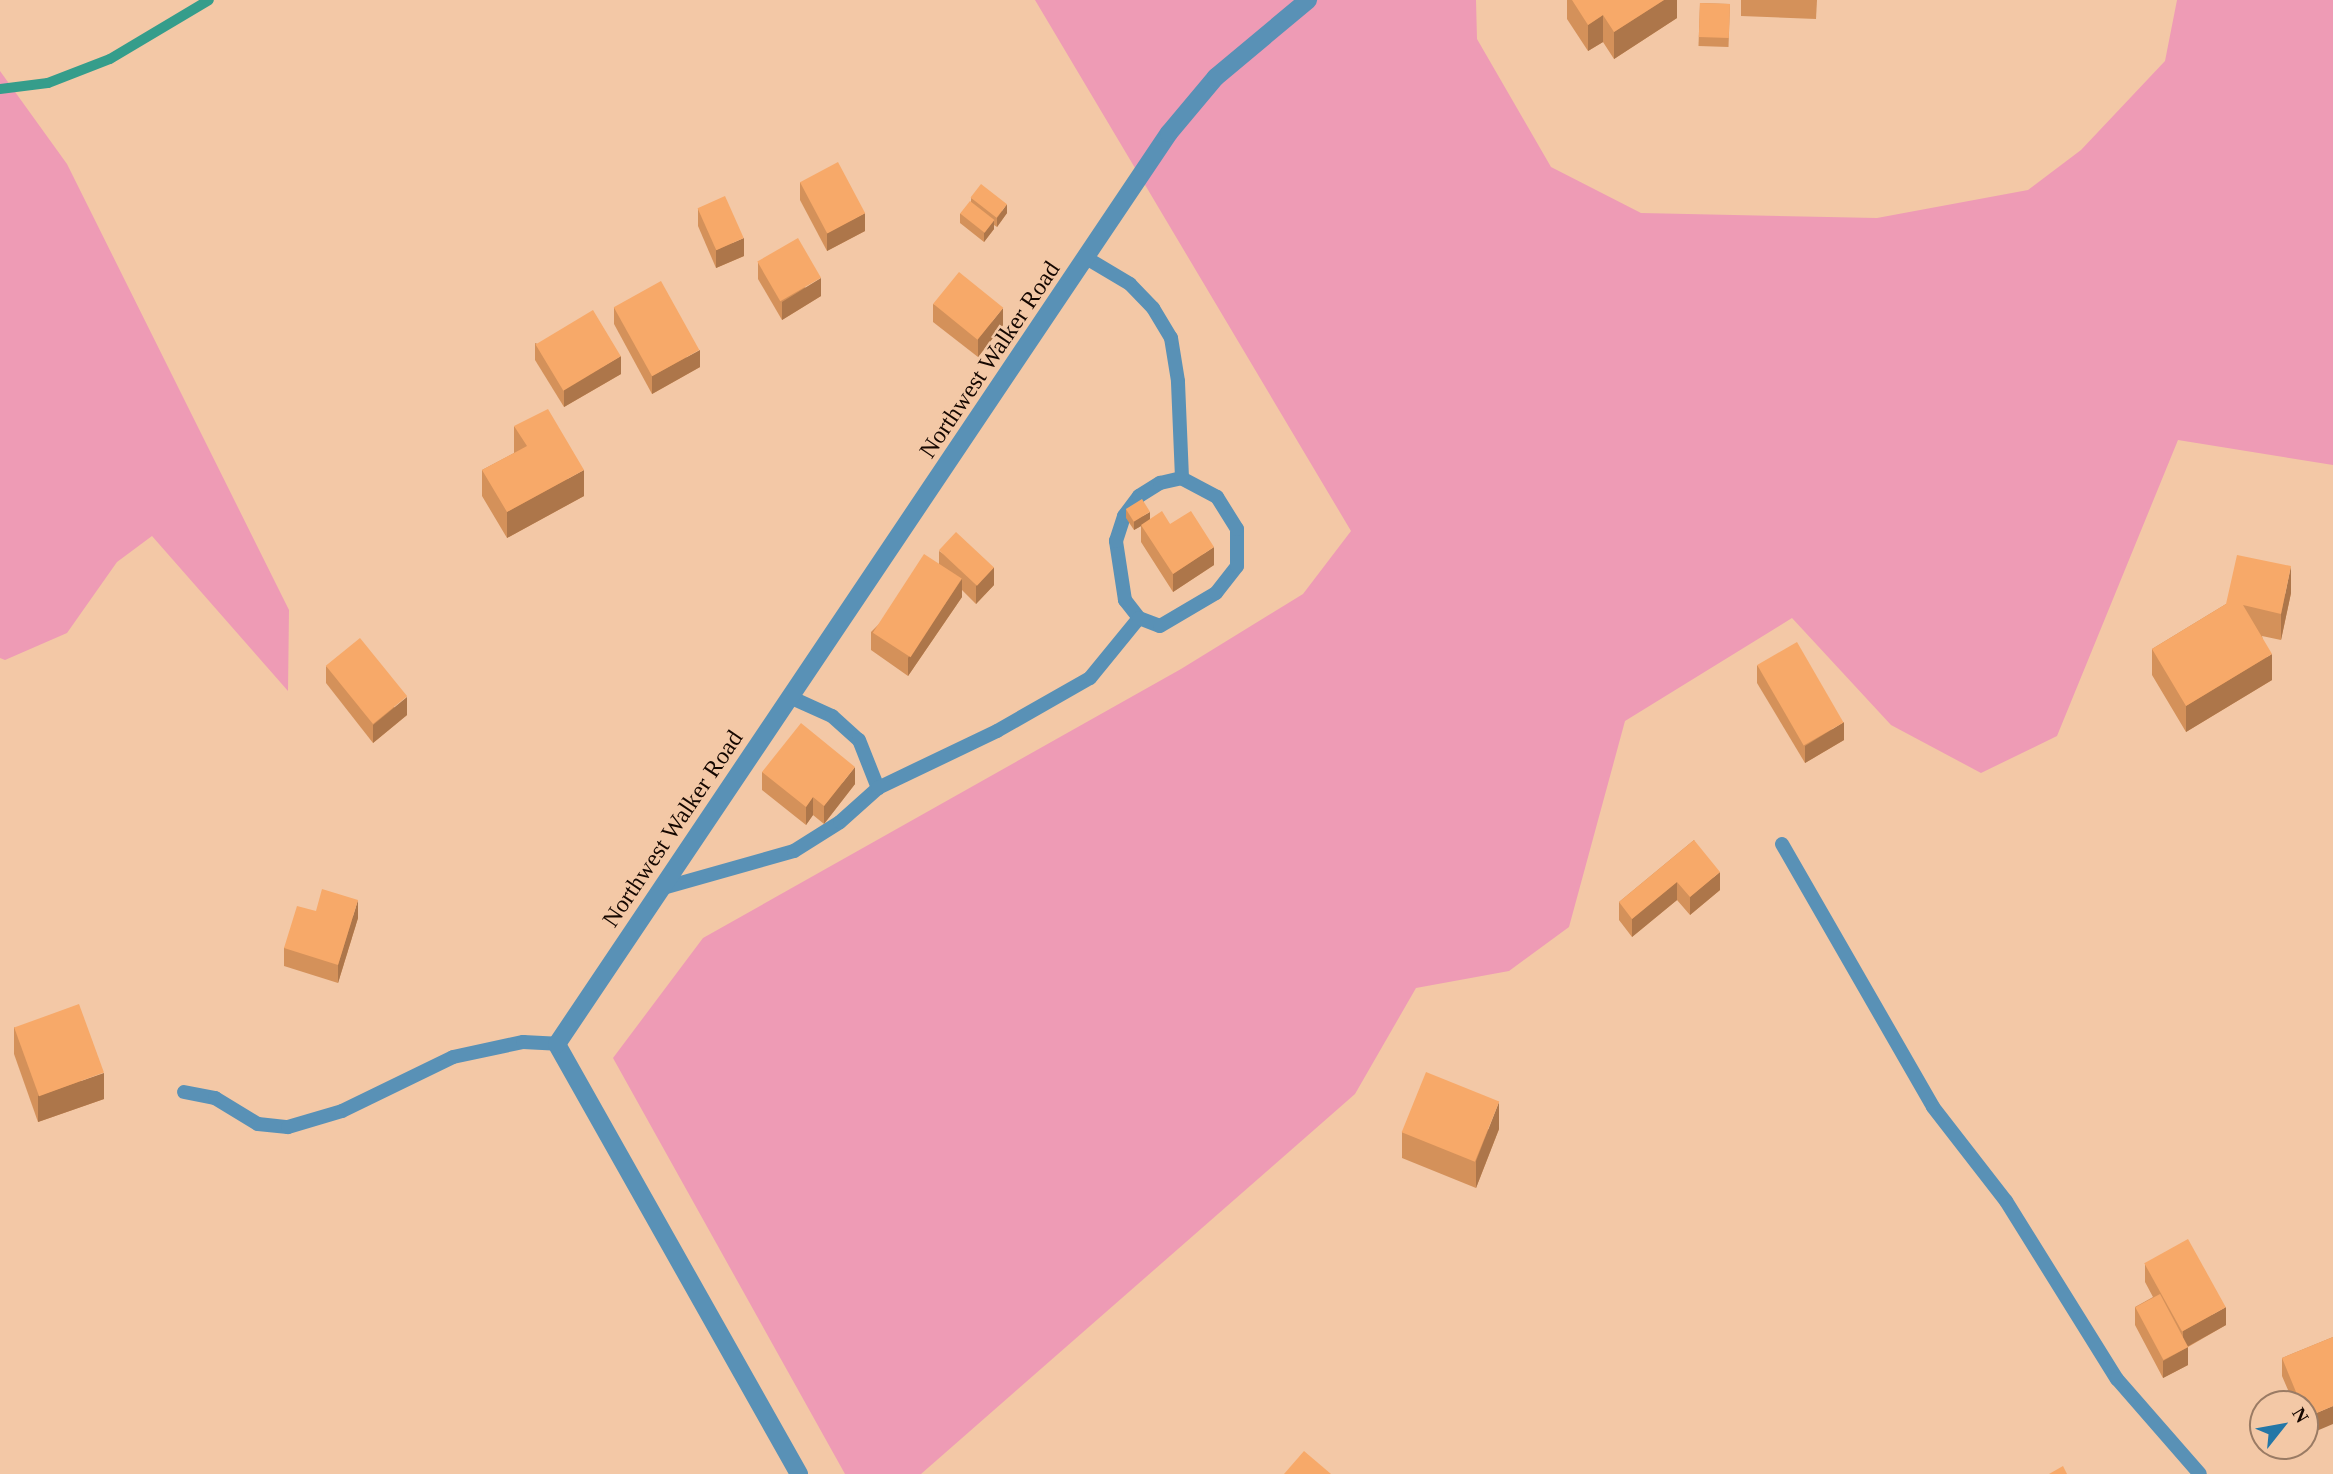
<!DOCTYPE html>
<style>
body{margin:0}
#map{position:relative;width:2333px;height:1474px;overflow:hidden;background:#f3c8a6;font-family:Georgia,serif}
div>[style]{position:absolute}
.green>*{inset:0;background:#ee9bb5}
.stream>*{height:10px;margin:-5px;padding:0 5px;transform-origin:5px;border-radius:5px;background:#359d8b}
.service>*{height:14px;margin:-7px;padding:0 7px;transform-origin:7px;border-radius:7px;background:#5991b6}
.minor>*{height:18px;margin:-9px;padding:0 9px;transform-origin:9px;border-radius:9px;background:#5991b6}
.wall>*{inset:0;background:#d4915a;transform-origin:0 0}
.shaded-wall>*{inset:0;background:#ad764a}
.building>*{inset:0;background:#f7a969;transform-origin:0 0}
span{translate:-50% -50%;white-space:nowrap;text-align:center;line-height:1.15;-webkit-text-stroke:5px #f3c8a6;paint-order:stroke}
.street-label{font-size:24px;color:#150700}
.north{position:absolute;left:2249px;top:1390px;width:70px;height:70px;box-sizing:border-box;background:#f3c8a6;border:2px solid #9a7b64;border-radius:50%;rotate:59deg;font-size:19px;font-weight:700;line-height:28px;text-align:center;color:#150700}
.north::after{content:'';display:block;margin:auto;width:24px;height:32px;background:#2477a7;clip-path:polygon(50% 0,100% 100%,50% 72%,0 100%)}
</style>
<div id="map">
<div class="green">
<i style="clip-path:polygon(1035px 0,1476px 0,1477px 39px,1551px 167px,1641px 213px,1877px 218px,2028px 190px,2081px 150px,2165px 61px,2177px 0,2333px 0,2333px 465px,2178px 440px,2057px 736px,1981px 773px,1891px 725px,1792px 618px,1625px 721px,1569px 927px,1509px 971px,1416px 988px,1355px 1094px,921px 1474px,845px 1474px,613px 1058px,703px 938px,1181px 669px,1303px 594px,1351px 531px)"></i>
<i style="clip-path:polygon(0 71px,67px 164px,289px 610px,288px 691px,152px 536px,117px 562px,67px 633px,5px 660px,0 658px)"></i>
</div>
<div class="stream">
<i style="left:0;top:89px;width:48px;rotate:-7.1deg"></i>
<i style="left:48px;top:83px;width:66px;rotate:-21.2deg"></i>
<i style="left:110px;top:59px;width:115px;rotate:-30.8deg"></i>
</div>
<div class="service">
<i style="left:1139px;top:618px;width:23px;rotate:-128deg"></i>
<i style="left:1125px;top:600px;width:60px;rotate:-98.7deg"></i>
<i style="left:1116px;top:541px;width:26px;rotate:-72deg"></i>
<i style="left:1124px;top:516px;width:25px;rotate:-53deg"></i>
<i style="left:1139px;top:496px;width:25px;rotate:-32deg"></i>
<i style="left:1160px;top:483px;width:23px;rotate:-13deg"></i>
<i style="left:792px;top:698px;width:44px;rotate:24.2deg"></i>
<i style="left:832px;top:716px;width:36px;rotate:42deg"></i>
<i style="left:859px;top:740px;width:52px;rotate:68.4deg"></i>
<i style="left:1782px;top:844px;width:303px;rotate:60.1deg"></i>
<i style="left:1933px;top:1107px;width:119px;rotate:52.2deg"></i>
<i style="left:2006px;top:1201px;width:210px;rotate:58.1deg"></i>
<i style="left:2117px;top:1379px;width:126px;rotate:48.9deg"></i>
<i style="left:663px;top:888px;width:136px;rotate:-15.8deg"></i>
<i style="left:794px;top:851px;width:54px;rotate:-32.2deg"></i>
<i style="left:840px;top:822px;width:51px;rotate:-41.8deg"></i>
<i style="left:878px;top:788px;width:132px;rotate:-25.6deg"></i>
<i style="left:997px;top:731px;width:107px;rotate:-29.7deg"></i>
<i style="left:1090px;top:678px;width:77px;rotate:-50.8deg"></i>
<i style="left:1139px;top:618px;width:22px;rotate:21deg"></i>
<i style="left:1160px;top:626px;width:65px;rotate:-30.5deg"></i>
<i style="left:1216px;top:593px;width:34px;rotate:-52deg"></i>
<i style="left:1237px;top:566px;width:37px;rotate:-90deg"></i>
<i style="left:1237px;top:529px;width:38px;rotate:-122deg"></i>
<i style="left:1217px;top:497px;width:40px;rotate:-152deg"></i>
<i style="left:1182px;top:478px;width:97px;rotate:-92.4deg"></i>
<i style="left:1178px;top:381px;width:44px;rotate:-99.2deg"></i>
<i style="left:1171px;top:338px;width:35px;rotate:-121deg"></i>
<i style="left:1153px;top:308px;width:33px;rotate:-134deg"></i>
<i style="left:1130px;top:284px;width:49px;rotate:-149.2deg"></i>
<i style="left:184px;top:1092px;width:32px;rotate:11deg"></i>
<i style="left:215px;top:1098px;width:50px;rotate:31.2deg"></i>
<i style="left:258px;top:1124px;width:30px;rotate:6deg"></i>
<i style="left:288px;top:1127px;width:56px;rotate:-16.5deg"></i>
<i style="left:342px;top:1111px;width:123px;rotate:-25.9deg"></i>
<i style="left:453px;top:1057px;width:72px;rotate:-12.1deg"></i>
<i style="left:523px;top:1042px;width:34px;rotate:3deg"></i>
</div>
<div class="minor">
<i style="left:799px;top:1474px;width:493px;rotate:-119.4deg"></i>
<i style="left:557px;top:1044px;width:1097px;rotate:-56.11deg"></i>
<i style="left:1169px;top:133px;width:73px;rotate:-50deg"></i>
<i style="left:1216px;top:77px;width:120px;rotate:-39.9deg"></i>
</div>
<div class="wall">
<i style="clip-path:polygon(1567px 0,1677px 0,1677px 18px,1614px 59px,1603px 42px,1588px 51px,1567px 19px)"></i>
<i style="clip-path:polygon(1741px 0,1817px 0,1816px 19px,1741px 16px)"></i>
<i style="left:1700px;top:3px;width:30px;height:43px;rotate:2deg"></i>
<i style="clip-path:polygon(800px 182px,865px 231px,827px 251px,800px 200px)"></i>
<i style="clip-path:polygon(971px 198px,1007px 213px,997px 227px,994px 225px,994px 229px,984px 242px,960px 223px,960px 214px,971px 202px)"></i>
<i style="clip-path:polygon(698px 208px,744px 256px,716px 268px,698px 226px)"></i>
<i style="clip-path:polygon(758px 262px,821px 296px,782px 320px,758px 279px)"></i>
<i style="clip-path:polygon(933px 304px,1003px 325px,978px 357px,933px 322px)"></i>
<i style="clip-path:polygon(614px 307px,700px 367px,652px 394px,614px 324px)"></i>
<i style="clip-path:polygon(535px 343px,621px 374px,564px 407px,535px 360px)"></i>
<i style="clip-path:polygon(514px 426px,584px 496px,507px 538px,482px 496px,482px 470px,514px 453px)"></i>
<i style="clip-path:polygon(1126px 509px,1150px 519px,1170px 524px,1214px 565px,1173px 592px,1141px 542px,1141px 526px,1134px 530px,1126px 518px)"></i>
<i style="clip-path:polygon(939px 551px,994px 585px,976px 604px,962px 590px,962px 597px,908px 676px,871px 650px,871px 632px,939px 564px)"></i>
<i style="clip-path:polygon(2291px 593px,2281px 640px,2262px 636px,2272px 680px,2186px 732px,2152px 675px,2152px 649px,2226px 604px)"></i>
<i style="clip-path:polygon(1757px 665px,1844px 740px,1805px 763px,1757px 683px)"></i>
<i style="clip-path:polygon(326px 666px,407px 715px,373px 743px,326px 683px)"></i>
<i style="clip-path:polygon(762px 772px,855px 784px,824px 824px,813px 815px,806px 825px,762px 790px)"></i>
<i style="clip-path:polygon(1694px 840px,1720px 890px,1690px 915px,1677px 900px,1632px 937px,1619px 920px,1619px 902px)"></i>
<i style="clip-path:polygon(316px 911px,358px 918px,338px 983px,284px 966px,284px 948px)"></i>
<i style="clip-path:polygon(14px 1027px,104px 1099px,38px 1122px,14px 1054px)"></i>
<i style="clip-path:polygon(1499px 1129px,1476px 1188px,1402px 1158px,1402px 1132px)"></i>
<i style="clip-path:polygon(2145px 1264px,2226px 1325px,2188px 1347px,2188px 1365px,2163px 1378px,2135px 1325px,2135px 1307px,2153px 1297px,2145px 1282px)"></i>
<i style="clip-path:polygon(2333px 1337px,2307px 1435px,2305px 1431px,2305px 1404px,2294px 1404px,2282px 1376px,2282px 1358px)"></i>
</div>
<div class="shaded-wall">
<i style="clip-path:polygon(1664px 0,1677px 0,1677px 18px,1614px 59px,1614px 32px)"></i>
<i style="clip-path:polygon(1603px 15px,1603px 42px,1588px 51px,1588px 25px)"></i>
<i style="clip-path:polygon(1007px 204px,1007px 213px,997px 227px,997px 218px)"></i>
<i style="clip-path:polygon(865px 213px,865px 231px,827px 251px,827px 233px)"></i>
<i style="clip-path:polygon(994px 220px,994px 229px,984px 242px,984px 233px)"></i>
<i style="clip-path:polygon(744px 238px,744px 256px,716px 268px,716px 250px)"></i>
<i style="clip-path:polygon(821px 278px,821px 296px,782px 320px,782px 302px)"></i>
<i style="clip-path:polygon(1003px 308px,1003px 325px,978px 357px,978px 339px)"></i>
<i style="clip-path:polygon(700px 350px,700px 367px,652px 394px,652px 376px)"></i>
<i style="clip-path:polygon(621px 356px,621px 374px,564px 407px,564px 389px)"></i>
<i style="clip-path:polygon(584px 470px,584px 496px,507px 538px,507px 512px)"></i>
<i style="clip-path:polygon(1150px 512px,1150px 521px,1134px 530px,1134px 521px)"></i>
<i style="clip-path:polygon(1214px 547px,1214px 565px,1173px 592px,1173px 574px)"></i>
<i style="clip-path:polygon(2291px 566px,2291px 593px,2281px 640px,2281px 614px)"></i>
<i style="clip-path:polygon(994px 567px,994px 585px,976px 604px,976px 586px)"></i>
<i style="clip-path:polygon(962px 579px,962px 597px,908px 676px,908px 658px)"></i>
<i style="clip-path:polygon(2272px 654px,2272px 680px,2186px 732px,2186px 706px)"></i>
<i style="clip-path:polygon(407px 697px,407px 715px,373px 743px,373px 725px)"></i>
<i style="clip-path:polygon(1844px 722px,1844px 740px,1805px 763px,1805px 746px)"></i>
<i style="clip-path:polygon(855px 767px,855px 784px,824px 824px,824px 806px)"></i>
<i style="clip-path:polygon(813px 797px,813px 815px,806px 825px,806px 807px)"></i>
<i style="clip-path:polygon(1720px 872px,1720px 890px,1690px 915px,1690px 897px)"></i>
<i style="clip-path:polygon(1677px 882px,1677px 900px,1632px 937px,1632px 919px)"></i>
<i style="clip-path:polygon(358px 900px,358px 918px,338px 983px,338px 965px)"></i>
<i style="clip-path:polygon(104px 1073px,104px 1099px,38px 1122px,38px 1096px)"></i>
<i style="clip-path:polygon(1499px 1102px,1499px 1129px,1476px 1188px,1476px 1161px)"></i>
<i style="clip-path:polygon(2226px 1307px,2226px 1325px,2183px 1349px,2183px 1331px)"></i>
<i style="clip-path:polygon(2188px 1347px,2188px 1365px,2163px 1378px,2163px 1361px)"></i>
<i style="clip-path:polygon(2333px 1406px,2333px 1424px,2307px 1435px,2307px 1417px)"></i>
</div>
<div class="building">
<i style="clip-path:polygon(1572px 0,1664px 0,1614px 32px,1603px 15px,1588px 25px)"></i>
<i style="left:1700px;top:3px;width:30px;height:34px;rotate:2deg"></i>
<i style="left:838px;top:162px;width:58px;height:43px;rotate:62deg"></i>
<i style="left:981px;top:184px;width:33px;height:17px;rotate:38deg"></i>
<i style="left:725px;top:196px;width:46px;height:30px;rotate:66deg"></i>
<i style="left:970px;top:201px;width:31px;height:16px;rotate:38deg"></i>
<i style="left:798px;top:238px;width:46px;height:47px;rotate:60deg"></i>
<i style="left:959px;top:272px;width:57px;height:41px;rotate:39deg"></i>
<i style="left:661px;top:281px;width:79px;height:54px;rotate:61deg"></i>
<i style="left:593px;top:310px;width:54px;height:67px;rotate:59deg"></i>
<i style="clip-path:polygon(548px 409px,584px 470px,507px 512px,482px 470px,527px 446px,514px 426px)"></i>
<i style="left:1142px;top:499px;width:15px;height:19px;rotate:58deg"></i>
<i style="clip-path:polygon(1162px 511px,1170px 524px,1191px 511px,1214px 547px,1173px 574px,1141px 525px)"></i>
<i style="left:956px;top:532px;width:52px;height:25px;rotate:43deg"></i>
<i style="left:924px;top:554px;width:45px;height:94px;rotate:33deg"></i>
<i style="clip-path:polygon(2237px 555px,2291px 566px,2281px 614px,2243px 605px,2272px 654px,2186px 706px,2152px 649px,2226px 604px)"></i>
<i style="left:360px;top:638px;width:75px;height:44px;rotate:51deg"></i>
<i style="left:1797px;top:642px;width:93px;height:46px;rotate:60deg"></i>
<i style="clip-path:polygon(801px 723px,855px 767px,824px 806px,813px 797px,806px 807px,762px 772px)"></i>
<i style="clip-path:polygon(1694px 840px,1720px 872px,1690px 897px,1677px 882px,1632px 919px,1619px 902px)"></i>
<i style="clip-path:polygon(322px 889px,358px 900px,338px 965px,284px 948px,297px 906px,316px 911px)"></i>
<i style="left:79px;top:1004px;width:73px;height:69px;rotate:70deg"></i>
<i style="left:1426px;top:1072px;width:79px;height:65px;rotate:22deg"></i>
<i style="left:2188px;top:1239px;width:78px;height:50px;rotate:61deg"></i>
<i style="left:2160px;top:1294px;width:60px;height:28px;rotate:62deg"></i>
<i style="clip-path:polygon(2333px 1337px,2333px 1406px,2307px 1417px,2305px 1413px,2305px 1404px,2301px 1404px,2282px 1358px)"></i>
<i style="clip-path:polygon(1304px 1451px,1331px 1474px,1284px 1474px)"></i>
<i style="clip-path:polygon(2063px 1466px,2067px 1474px,2049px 1474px)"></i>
</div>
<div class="street-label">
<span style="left:990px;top:360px;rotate:-56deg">Northwest Walker Road</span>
<span style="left:673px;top:829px;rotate:-56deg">Northwest Walker Road</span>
</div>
<div class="north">N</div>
</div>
